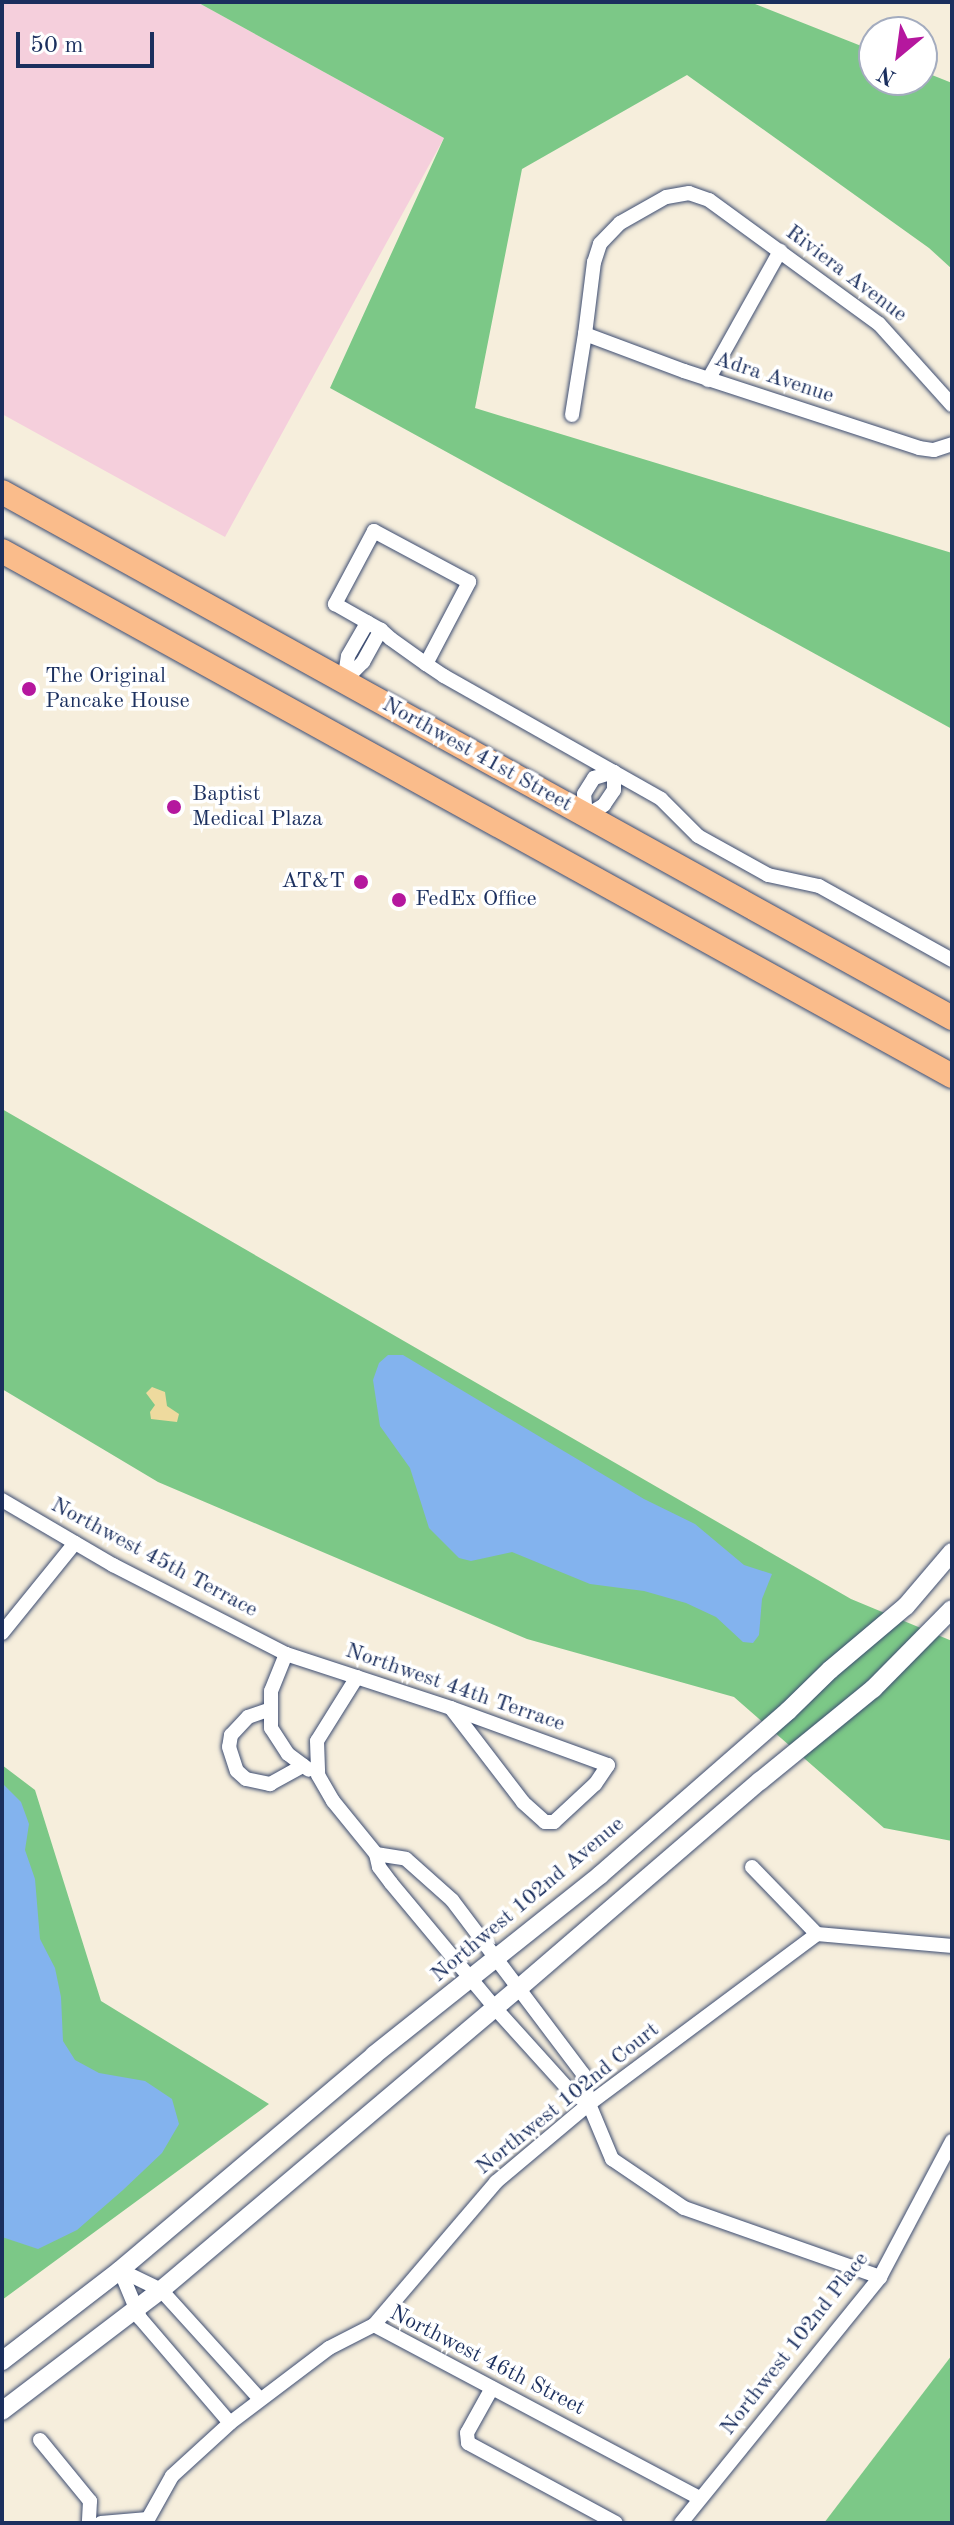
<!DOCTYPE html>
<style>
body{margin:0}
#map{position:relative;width:954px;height:2525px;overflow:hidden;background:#f6eedc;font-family:"Old Standard TT",serif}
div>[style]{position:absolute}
.built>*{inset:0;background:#f5cfdc}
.green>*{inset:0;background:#7cc887}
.sand>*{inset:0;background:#eeda9e}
.water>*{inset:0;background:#83b3ee}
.roads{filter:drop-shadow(0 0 2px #3c4c71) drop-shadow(0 0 2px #3c4c71)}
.minor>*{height:14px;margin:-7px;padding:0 7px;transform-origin:7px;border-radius:7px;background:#fff}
.tertiary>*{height:18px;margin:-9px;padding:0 9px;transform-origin:9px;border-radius:9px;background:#fff}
.primary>*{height:24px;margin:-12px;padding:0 12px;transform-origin:12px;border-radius:12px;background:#fabc8b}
.dots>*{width:22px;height:22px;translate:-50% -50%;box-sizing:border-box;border:4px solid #fff;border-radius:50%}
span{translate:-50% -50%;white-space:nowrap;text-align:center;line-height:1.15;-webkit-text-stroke:7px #fff;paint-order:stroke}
.street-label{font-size:22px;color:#1b2f5e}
.poi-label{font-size:22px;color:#1b2f5e}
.left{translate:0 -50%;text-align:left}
.right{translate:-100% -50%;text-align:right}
.frame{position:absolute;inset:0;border:4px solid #1b2f5e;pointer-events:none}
.north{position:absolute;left:858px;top:16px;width:80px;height:80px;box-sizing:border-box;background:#fff;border:2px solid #a4acbf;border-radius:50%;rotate:209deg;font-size:22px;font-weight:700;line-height:32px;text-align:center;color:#1b2f5e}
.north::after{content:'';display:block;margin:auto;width:28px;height:36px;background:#b5179e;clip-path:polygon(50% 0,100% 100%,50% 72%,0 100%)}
.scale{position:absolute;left:16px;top:32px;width:138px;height:36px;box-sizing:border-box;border:4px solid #1b2f5e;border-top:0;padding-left:10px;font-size:24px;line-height:28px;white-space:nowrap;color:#1b2f5e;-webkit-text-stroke:6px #fff;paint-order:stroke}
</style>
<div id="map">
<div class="built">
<i style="clip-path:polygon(2px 2px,197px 2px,444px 138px,225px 537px,2px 414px)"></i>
</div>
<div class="green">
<i style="clip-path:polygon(197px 2px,750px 2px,874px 51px,874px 80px,922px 80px,922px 71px,952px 83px,952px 269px,929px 248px,687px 75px,522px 169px,475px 408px,952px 553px,952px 729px,330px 388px,444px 138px)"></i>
<i style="clip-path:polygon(2px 1109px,851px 1599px,952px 1641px,952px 1841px,884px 1828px,734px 1697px,527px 1639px,158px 1482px,2px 1389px)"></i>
<i style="clip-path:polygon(2px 1765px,35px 1790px,101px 2001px,269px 2104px,2px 2300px)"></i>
<i style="clip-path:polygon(952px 2355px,952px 2523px,824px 2523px)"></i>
</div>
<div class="sand">
<i style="clip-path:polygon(152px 1387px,165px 1392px,167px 1406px,179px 1414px,177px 1422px,151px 1419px,150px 1412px,155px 1405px,146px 1393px)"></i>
</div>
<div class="water">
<i style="clip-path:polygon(388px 1355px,403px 1355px,644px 1499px,695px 1524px,744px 1565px,772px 1574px,762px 1599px,759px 1635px,753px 1643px,743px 1642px,716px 1617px,686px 1603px,644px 1591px,590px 1584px,512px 1552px,471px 1561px,459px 1558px,429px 1528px,410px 1468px,380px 1426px,373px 1380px,379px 1363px)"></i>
<i style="clip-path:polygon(2px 1783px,21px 1802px,29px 1824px,25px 1850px,35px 1879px,40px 1939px,55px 1968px,61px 1997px,63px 2041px,75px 2060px,99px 2073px,145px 2081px,172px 2099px,179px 2124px,162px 2153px,123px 2190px,77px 2230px,38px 2249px,2px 2237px)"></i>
</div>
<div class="roads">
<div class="minor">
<i style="left:708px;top:380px;width:148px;rotate:-60.8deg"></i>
<i style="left:952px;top:405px;width:109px;rotate:-132deg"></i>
<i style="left:879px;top:324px;width:210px;rotate:-143.9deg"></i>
<i style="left:709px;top:200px;width:21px;rotate:-161deg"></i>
<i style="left:689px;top:193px;width:23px;rotate:170deg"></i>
<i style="left:666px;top:197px;width:53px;rotate:150.5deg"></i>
<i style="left:620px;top:223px;width:29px;rotate:134deg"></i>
<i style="left:600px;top:244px;width:19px;rotate:108deg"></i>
<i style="left:594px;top:262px;width:73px;rotate:97.1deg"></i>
<i style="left:585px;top:334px;width:106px;rotate:20.5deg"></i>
<i style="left:684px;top:371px;width:247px;rotate:18.1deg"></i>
<i style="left:919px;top:448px;width:15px;rotate:8deg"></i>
<i style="left:934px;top:450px;width:19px;rotate:-18deg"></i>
<i style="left:572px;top:415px;width:82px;rotate:-80.9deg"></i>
<i style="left:426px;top:664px;width:93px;rotate:-62.3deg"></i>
<i style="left:469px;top:582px;width:108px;rotate:-151.8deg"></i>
<i style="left:374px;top:531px;width:83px;rotate:118.1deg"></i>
<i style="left:335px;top:604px;width:53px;rotate:29.5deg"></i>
<i style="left:381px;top:630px;width:13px;rotate:42deg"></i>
<i style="left:391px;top:639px;width:43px;rotate:35.5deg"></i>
<i style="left:426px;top:664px;width:22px;rotate:34deg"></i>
<i style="left:444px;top:676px;width:249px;rotate:29.5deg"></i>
<i style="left:661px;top:799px;width:52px;rotate:45deg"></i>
<i style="left:698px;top:836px;width:80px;rotate:29.1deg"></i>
<i style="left:768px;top:875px;width:52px;rotate:12.2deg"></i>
<i style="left:819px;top:886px;width:152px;rotate:29.1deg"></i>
<i style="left:344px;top:681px;width:25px;rotate:-81deg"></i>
<i style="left:348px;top:656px;width:39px;rotate:-60deg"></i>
<i style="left:344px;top:681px;width:27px;rotate:-45deg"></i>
<i style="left:363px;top:662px;width:37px;rotate:-61deg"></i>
<i style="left:614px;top:772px;width:18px;rotate:90deg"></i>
<i style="left:614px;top:790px;width:18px;rotate:124deg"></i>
<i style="left:604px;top:805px;width:21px;rotate:149deg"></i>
<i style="left:586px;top:816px;width:22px;rotate:-95deg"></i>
<i style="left:584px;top:794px;width:19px;rotate:-58deg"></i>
<i style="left:594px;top:778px;width:21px;rotate:-17deg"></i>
<i style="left:2px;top:1500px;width:129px;rotate:30.4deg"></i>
<i style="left:113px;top:1565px;width:195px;rotate:27.2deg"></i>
<i style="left:286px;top:1654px;width:174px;rotate:18.1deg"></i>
<i style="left:451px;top:1708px;width:167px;rotate:20deg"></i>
<i style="left:608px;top:1765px;width:23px;rotate:124deg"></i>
<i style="left:595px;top:1784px;width:56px;rotate:137.2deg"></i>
<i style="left:554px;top:1822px;width:9px;rotate:180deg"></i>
<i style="left:545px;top:1822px;width:30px;rotate:-138deg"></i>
<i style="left:523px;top:1802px;width:118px;rotate:-127.5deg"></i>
<i style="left:2px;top:1633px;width:116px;rotate:-51deg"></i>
<i style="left:286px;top:1654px;width:40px;rotate:112deg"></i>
<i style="left:271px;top:1691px;width:37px;rotate:90deg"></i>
<i style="left:271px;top:1728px;width:31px;rotate:57deg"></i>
<i style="left:288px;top:1754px;width:26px;rotate:37deg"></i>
<i style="left:357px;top:1677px;width:75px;rotate:122deg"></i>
<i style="left:317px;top:1741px;width:34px;rotate:88deg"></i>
<i style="left:318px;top:1775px;width:30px;rotate:60deg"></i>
<i style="left:333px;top:1801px;width:68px;rotate:50.9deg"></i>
<i style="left:376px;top:1854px;width:13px;rotate:77deg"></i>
<i style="left:379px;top:1867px;width:20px;rotate:53deg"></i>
<i style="left:391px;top:1883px;width:163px;rotate:50.2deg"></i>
<i style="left:495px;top:2008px;width:110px;rotate:47.9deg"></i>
<i style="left:569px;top:2090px;width:24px;rotate:35deg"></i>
<i style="left:268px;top:1710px;width:21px;rotate:161deg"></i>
<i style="left:248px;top:1717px;width:25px;rotate:133deg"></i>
<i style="left:231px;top:1735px;width:12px;rotate:99deg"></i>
<i style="left:229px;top:1747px;width:25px;rotate:72deg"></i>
<i style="left:237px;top:1771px;width:12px;rotate:42deg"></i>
<i style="left:246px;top:1779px;width:25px;rotate:12deg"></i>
<i style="left:270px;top:1784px;width:38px;rotate:-29deg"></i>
<i style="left:376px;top:1854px;width:30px;rotate:9deg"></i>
<i style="left:406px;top:1859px;width:62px;rotate:41.7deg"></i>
<i style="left:452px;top:1900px;width:218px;rotate:53deg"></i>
<i style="left:583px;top:2074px;width:31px;rotate:79deg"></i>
<i style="left:589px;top:2104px;width:60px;rotate:67.3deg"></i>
<i style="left:612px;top:2159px;width:87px;rotate:34.2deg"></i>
<i style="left:684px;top:2208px;width:208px;rotate:19.4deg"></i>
<i style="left:752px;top:1867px;width:93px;rotate:45.9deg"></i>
<i style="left:817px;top:1934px;width:136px;rotate:5.1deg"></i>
<i style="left:120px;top:2270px;width:46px;rotate:26deg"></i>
<i style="left:161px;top:2290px;width:147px;rotate:47.8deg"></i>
<i style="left:120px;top:2270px;width:52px;rotate:67.4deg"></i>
<i style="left:140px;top:2318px;width:138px;rotate:49.4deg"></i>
<i style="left:374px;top:2325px;width:188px;rotate:-49.5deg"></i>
<i style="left:496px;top:2182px;width:121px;rotate:-40deg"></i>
<i style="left:589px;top:2104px;width:284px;rotate:-36.7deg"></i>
<i style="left:492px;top:2388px;width:51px;rotate:119.1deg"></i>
<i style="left:467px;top:2433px;width:10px;rotate:84deg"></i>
<i style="left:468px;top:2443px;width:168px;rotate:28.4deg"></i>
<i style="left:40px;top:2440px;width:79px;rotate:50.7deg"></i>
<i style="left:90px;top:2501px;width:22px;rotate:93deg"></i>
<i style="left:148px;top:2519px;width:49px;rotate:-60.8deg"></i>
<i style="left:172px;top:2476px;width:79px;rotate:-42.4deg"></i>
<i style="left:230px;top:2423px;width:124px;rotate:-37.1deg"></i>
<i style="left:329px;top:2348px;width:51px;rotate:-27.1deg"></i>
<i style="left:374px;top:2325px;width:369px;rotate:28deg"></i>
<i style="left:101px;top:2523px;width:47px;rotate:-4.9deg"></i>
<i style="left:681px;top:2523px;width:316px;rotate:-51deg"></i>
<i style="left:880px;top:2277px;width:154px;rotate:-62.1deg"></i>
</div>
<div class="tertiary">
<i style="left:2px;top:2361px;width:149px;rotate:-37.6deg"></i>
<i style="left:120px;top:2270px;width:333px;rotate:-40.2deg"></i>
<i style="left:374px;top:2055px;width:289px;rotate:-38.5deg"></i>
<i style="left:600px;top:1875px;width:249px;rotate:-41.1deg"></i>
<i style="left:788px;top:1711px;width:59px;rotate:-44.3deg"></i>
<i style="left:830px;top:1670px;width:99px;rotate:-40.1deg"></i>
<i style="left:906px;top:1606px;width:71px;rotate:-49.6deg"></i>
<i style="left:2px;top:2411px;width:200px;rotate:-37.3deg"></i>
<i style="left:161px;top:2290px;width:468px;rotate:-40.2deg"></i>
<i style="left:519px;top:1988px;width:318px;rotate:-40.7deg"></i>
<i style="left:760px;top:1781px;width:146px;rotate:-39.2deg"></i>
<i style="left:873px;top:1689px;width:112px;rotate:-45.4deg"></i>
</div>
<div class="primary">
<i style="left:2px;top:492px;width:1086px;rotate:28.97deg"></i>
<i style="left:2px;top:551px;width:1085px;rotate:28.93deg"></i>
</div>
</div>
<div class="dots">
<i style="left:29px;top:689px;background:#b5179e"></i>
<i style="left:174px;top:807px;background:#b5179e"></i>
<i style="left:361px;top:882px;background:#b5179e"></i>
<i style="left:399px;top:900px;background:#b5179e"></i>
</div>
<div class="street-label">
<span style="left:846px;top:274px;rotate:37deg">Riviera Avenue</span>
<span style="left:774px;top:378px;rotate:18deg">Adra Avenue</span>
<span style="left:477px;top:755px;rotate:29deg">Northwest 41st Street</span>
<span style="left:154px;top:1558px;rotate:28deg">Northwest 45th Terrace</span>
<span style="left:455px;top:1688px;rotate:19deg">Northwest 44th Terrace</span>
<span style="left:528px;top:1900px;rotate:-40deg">Northwest 102nd Avenue</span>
<span style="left:568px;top:2099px;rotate:-39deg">Northwest 102nd Court</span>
<span style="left:795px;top:2344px;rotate:-52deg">Northwest 102nd Place</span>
<span style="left:487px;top:2361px;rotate:27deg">Northwest 46th Street</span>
</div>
<div class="poi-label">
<span class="left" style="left:45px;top:689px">The Original<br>Pancake House</span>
<span class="left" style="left:192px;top:807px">Baptist<br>Medical Plaza</span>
<span class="right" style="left:345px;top:882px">AT&amp;T</span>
<span class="left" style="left:415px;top:900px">FedEx Office</span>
</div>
<div class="frame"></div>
<div class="north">N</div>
<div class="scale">50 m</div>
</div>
